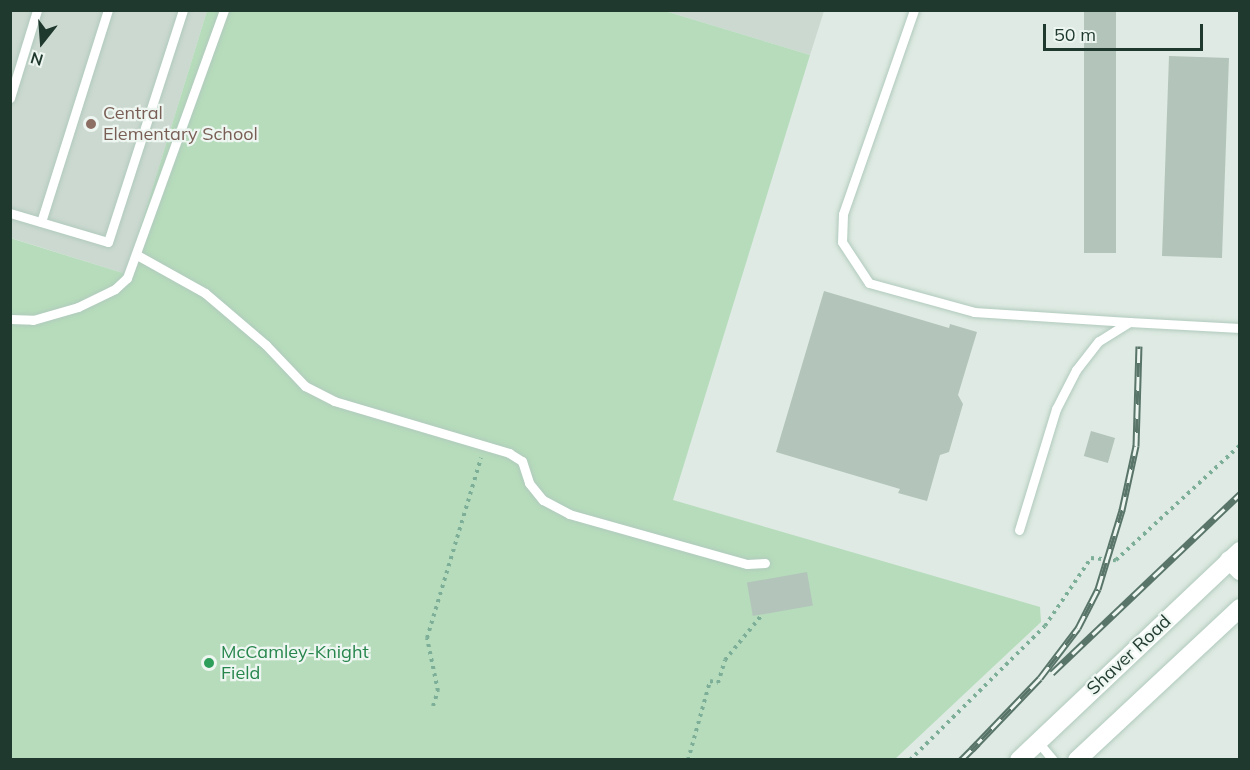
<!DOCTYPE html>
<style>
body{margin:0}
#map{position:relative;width:1250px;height:770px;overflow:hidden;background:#deeae3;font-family:Mulish,sans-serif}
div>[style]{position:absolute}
.built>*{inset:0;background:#ccd9d1}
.green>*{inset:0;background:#b6dcbb}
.building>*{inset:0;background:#b3c4bb;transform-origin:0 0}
.path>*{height:4px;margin-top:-2px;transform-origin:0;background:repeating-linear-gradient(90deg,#7dae98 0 3px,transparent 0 7.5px)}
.roads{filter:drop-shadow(0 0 2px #b1cabd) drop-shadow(0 0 2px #b1cabd)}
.lane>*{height:9px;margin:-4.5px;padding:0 4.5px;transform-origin:4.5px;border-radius:4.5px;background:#fff}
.street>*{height:18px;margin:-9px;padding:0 9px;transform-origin:9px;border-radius:9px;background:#fff}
.secondary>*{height:18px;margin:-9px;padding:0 9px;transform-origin:9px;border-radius:9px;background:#fff}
.rail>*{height:7px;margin-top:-3.5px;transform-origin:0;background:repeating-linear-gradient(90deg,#eef6f1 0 14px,#59756a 0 28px);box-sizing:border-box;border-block:2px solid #59756a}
.dots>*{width:16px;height:16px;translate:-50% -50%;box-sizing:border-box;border:3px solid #eef6f1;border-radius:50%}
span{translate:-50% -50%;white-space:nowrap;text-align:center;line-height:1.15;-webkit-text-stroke:4.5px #eef6f1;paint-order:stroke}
.education-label{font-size:18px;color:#785e54}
.left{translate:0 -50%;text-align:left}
.leisure-label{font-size:18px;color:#27864d}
.street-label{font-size:18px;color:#1f392e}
.frame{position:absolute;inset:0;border:12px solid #1f392e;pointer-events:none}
.north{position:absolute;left:12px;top:12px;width:60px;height:60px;-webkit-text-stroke:4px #eef6f1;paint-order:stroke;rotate:197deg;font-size:16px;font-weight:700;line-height:24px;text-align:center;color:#1f392e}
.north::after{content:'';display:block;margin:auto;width:21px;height:27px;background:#1f392e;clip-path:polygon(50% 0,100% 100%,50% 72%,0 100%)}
.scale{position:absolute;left:1043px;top:24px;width:160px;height:27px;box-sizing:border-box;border:3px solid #1f392e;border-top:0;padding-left:8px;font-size:18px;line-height:21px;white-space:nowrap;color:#1f392e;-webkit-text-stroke:4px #eef6f1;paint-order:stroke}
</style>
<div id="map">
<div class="built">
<i style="clip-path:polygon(10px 11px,207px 11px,126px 274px,11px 238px)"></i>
<i style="clip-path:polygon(665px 11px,824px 11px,810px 55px)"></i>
</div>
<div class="green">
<i style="clip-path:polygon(207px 11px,665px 11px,810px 55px,673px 500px,1040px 607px,1041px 622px,895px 759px,11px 759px,10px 238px,126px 274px)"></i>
</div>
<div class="building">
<i style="left:1084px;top:10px;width:32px;height:243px"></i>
<i style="left:1169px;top:56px;width:60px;height:200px;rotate:2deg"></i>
<i style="clip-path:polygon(824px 291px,949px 328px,950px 324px,977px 332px,958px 395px,963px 404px,949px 452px,940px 455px,927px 501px,898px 493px,900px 489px,776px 452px)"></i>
<i style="left:1091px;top:431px;width:25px;height:26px;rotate:16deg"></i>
<i style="left:807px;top:572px;width:34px;height:61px;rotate:80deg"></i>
</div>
<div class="path">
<i style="left:433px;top:706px;width:16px;rotate:-72deg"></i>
<i style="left:438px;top:691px;width:54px;rotate:-101.7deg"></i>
<i style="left:427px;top:638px;width:188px;rotate:-73.3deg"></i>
<i style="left:688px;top:760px;width:82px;rotate:-74.4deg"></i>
<i style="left:710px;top:681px;width:8px;rotate:14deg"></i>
<i style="left:718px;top:683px;width:24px;rotate:-73deg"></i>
<i style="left:725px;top:660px;width:57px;rotate:-50.7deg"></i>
<i style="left:910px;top:760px;width:190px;rotate:-44.8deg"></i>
<i style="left:1045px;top:626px;width:82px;rotate:-55.9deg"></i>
<i style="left:1091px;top:558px;width:25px;rotate:5deg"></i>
<i style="left:1116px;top:560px;width:169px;rotate:-42.8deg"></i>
</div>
<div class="roads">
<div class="lane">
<i style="left:914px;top:10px;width:216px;rotate:109.2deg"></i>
<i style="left:843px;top:214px;width:28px;rotate:92deg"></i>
<i style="left:842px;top:242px;width:49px;rotate:56.6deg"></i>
<i style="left:869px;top:283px;width:109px;rotate:15.4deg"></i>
<i style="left:974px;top:312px;width:155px;rotate:3.7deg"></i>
<i style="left:10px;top:98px;width:92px;rotate:-72.9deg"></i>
<i style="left:10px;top:213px;width:102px;rotate:16.5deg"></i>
<i style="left:108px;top:242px;width:244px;rotate:-72.1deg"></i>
<i style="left:41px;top:222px;width:222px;rotate:-72.5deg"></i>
<i style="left:137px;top:255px;width:78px;rotate:29.2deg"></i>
<i style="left:205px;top:293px;width:80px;rotate:40.4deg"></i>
<i style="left:266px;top:345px;width:57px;rotate:46.4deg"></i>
<i style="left:305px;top:386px;width:33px;rotate:27deg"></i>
<i style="left:334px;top:401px;width:183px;rotate:16.5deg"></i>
<i style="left:509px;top:453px;width:15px;rotate:32deg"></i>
<i style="left:522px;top:461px;width:23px;rotate:72deg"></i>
<i style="left:529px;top:483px;width:22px;rotate:51deg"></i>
<i style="left:543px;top:500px;width:30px;rotate:28deg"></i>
<i style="left:569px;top:514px;width:185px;rotate:15.7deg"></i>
<i style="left:747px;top:564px;width:18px;rotate:-3deg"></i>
<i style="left:10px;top:319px;width:23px;rotate:2deg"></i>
<i style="left:33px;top:320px;width:47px;rotate:-16.1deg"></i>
<i style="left:78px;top:307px;width:41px;rotate:-25.9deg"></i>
<i style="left:115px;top:289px;width:16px;rotate:-43deg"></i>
<i style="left:127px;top:278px;width:285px;rotate:-70.1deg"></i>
<i style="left:1019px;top:530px;width:127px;rotate:-73deg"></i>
<i style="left:1056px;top:409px;width:44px;rotate:-62.9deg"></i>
<i style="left:1076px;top:370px;width:37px;rotate:-52deg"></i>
<i style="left:1099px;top:341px;width:36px;rotate:-32deg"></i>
<i style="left:1129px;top:322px;width:111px;rotate:3.1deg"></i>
<i style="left:1038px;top:742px;width:23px;rotate:50deg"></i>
</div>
<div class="street">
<i style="left:1229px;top:560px;width:16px;rotate:45deg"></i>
</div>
<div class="secondary">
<i style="left:1019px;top:760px;width:304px;rotate:-43.4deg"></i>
<i style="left:1077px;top:760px;width:223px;rotate:-43deg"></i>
</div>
</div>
<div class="rail">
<i style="left:1052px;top:673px;width:260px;rotate:-43.6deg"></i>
<i style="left:972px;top:749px;width:98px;rotate:-46.2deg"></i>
<i style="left:1040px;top:678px;width:63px;rotate:-52.8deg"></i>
<i style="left:1078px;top:628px;width:44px;rotate:-62.9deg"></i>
<i style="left:1098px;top:589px;width:83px;rotate:-73.1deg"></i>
<i style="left:1122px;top:510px;width:66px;rotate:-77.7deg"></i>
<i style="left:1136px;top:446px;width:100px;rotate:-88.3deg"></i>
<i style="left:961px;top:760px;width:24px;rotate:-45deg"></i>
</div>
<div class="dots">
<i style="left:91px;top:124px;background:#8d6e63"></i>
<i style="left:209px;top:663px;background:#2e9e5b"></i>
</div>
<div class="education-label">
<span class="left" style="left:103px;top:124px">Central<br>Elementary School</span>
</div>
<div class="leisure-label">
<span class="left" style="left:221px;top:663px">McCamley-Knight<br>Field</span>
</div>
<div class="street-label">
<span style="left:1129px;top:655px;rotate:-43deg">Shaver Road</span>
</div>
<div class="frame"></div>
<div class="north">N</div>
<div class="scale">50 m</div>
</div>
